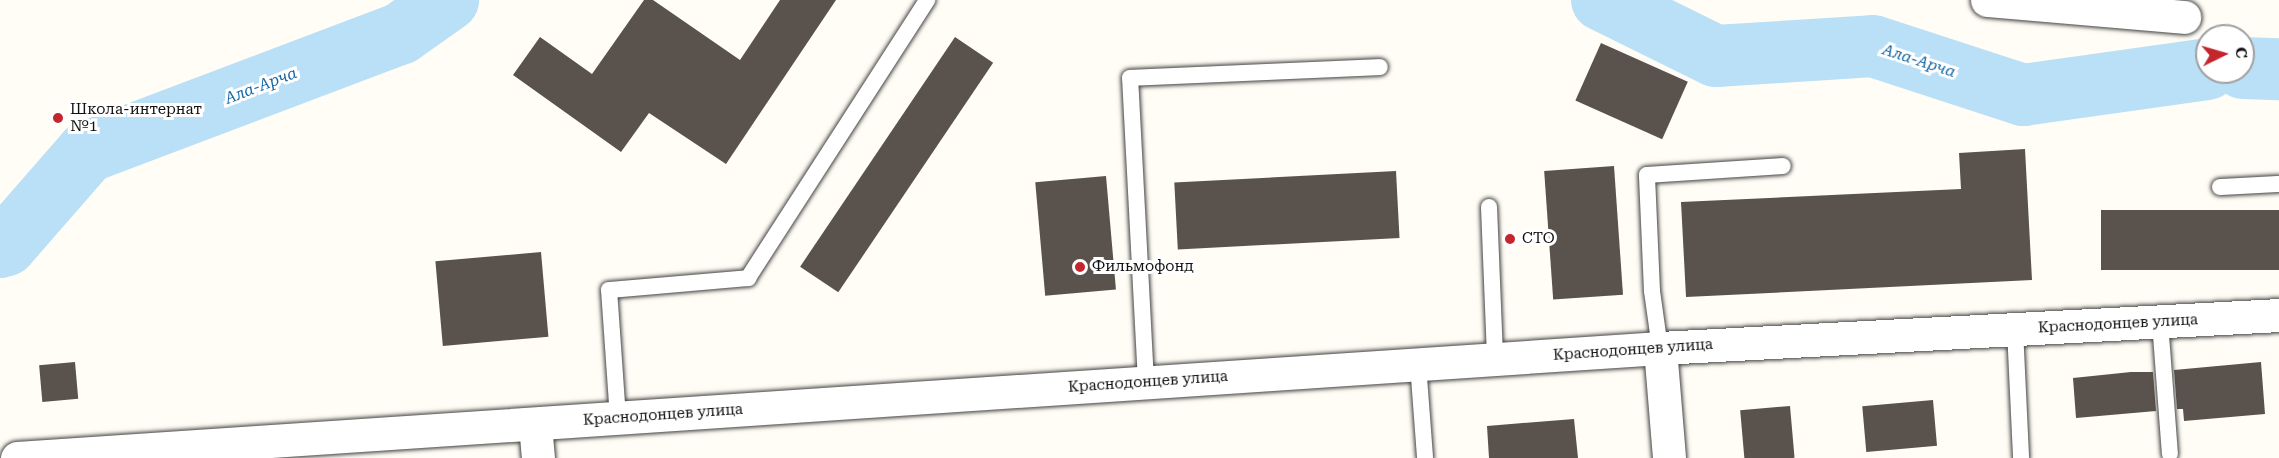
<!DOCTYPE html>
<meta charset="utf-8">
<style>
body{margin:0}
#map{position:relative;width:2279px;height:458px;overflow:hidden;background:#fffdf5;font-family:"Roboto Serif",serif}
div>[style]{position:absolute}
.river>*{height:62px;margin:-31px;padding:0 31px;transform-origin:31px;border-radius:31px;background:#b9e0f7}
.building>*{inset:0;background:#5a524d;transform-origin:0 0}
.roads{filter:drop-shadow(0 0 2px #444) drop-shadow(0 0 2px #444)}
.lane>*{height:16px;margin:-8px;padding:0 8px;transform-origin:8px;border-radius:8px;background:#fff}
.street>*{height:33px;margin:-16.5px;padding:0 16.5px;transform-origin:16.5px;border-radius:16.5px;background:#fff}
.dots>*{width:16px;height:16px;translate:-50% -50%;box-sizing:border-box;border:3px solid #fff;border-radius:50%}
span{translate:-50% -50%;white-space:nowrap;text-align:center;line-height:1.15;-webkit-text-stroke:6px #fff;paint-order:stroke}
.poi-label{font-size:15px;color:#111}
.left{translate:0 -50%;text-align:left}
.street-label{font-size:15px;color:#111}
.water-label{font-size:16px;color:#1768a6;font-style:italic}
.north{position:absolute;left:2195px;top:24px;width:60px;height:60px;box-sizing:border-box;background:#fff;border:2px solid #a0a0a0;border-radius:50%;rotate:85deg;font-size:16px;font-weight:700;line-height:24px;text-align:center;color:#111}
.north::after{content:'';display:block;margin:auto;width:21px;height:27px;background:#c4262e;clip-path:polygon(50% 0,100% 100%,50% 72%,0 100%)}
</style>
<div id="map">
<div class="river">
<i style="left:1602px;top:0;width:127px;rotate:26.2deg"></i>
<i style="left:1716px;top:56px;width:157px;rotate:-3.6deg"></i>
<i style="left:1873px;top:46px;width:158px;rotate:18.1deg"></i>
<i style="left:2023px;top:95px;width:186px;rotate:-8deg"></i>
<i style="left:2243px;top:68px;width:36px;rotate:2deg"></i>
<i style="left:0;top:247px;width:6px;rotate:-18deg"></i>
<i style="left:6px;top:245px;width:123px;rotate:-48.9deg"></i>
<i style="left:87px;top:152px;width:335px;rotate:-20.7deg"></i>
<i style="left:400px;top:34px;width:59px;rotate:-35.3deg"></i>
</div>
<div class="building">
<i style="clip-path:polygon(644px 0,653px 0,740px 60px,780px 0,836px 0,726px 164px,649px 113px,621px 152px,513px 75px,540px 37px,592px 74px)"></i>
<i style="left:955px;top:37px;width:46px;height:277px;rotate:34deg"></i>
<i style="left:1601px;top:43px;width:95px;height:63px;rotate:24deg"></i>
<i style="clip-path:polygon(2025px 149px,2032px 280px,1686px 297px,1681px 202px,1961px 189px,1959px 153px)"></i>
<i style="left:1614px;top:166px;width:129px;height:70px;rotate:86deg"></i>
<i style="left:1396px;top:171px;width:67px;height:222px;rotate:87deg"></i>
<i style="left:1106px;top:176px;width:114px;height:71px;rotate:85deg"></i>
<i style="left:2279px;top:210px;width:60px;height:178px;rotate:90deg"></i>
<i style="left:541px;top:252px;width:85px;height:106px;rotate:85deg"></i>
<i style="left:75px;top:362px;width:37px;height:36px;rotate:85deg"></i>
<i style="clip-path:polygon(2261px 362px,2265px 414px,2184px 421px,2183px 409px,2177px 409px,2174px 370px)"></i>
<i style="clip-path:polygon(2131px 372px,2153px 372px,2156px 411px,2076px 418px,2073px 378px)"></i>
<i style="left:1933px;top:400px;width:46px;height:71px;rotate:85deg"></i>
<i style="left:1790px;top:406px;width:52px;height:50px;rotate:85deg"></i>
<i style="clip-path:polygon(1574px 419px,1578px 458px,1489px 458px,1487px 426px)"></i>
</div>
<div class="roads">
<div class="lane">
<i style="left:2220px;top:187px;width:59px;rotate:-2.9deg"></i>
<i style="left:1489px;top:207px;width:152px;rotate:87.7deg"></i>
<i style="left:2160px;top:322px;width:132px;rotate:85.7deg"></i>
<i style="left:2015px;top:329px;width:129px;rotate:87.3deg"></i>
<i style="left:1660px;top:348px;width:58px;rotate:-98deg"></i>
<i style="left:1652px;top:291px;width:116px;rotate:-92.5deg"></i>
<i style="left:1647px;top:175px;width:136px;rotate:-3.8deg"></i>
<i style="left:1418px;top:364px;width:94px;rotate:85.7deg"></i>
<i style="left:1146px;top:382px;width:304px;rotate:-93deg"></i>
<i style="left:1130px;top:78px;width:250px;rotate:-2.5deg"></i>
<i style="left:618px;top:418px;width:128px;rotate:-94deg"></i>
<i style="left:609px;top:290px;width:140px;rotate:-4.9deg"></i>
<i style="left:748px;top:278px;width:331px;rotate:-57.2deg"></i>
</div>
<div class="street">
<i style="left:1987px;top:0;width:198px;rotate:4.9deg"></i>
<i style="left:1660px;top:348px;width:110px;rotate:85.3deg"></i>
<i style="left:535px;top:424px;width:34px;rotate:85deg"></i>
<i style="left:17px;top:458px;width:1647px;rotate:-3.83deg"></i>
<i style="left:1660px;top:348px;width:620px;rotate:-3.05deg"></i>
</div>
</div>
<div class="dots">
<i style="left:58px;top:118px;background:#c4262e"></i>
<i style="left:1510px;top:239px;background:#c4262e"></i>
<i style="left:1080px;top:267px;background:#c4262e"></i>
</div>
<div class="poi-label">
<span class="left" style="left:70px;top:118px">Школа-интернат<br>№1</span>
<span class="left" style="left:1522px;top:239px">СТО</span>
<span class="left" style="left:1092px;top:267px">Фильмофонд</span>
</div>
<div class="street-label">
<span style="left:2118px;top:324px;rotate:-3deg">Краснодонцев улица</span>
<span style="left:1633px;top:350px;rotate:-4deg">Краснодонцев улица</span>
<span style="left:1148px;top:382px;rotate:-4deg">Краснодонцев улица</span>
<span style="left:663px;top:415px;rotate:-4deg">Краснодонцев улица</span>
</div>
<div class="water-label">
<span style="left:1919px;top:61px;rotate:18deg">Ала-Арча</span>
<span style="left:261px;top:86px;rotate:-21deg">Ала-Арча</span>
</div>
<div class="north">С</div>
</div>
